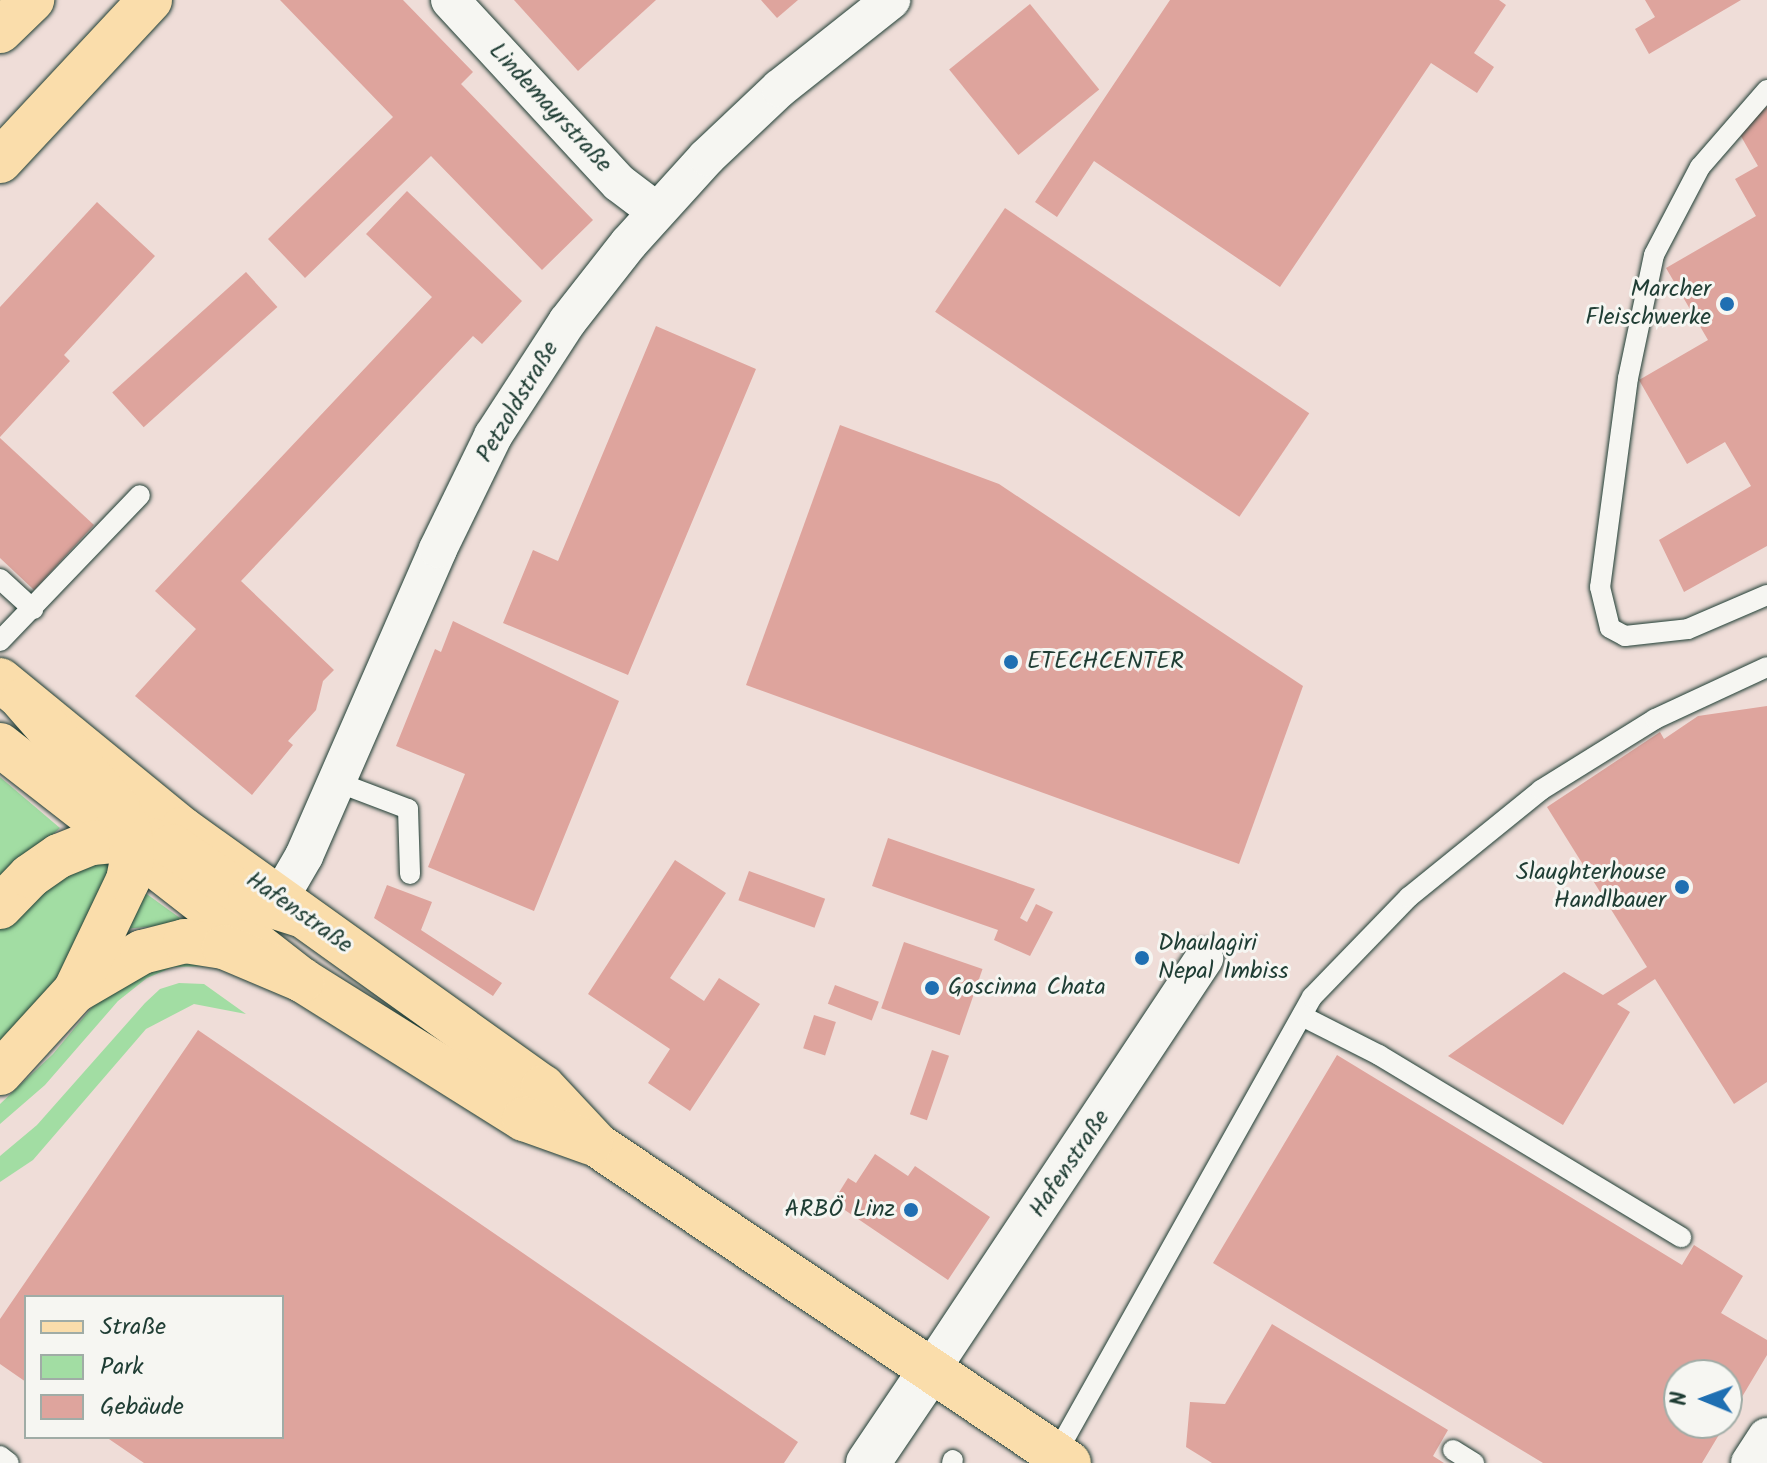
<!DOCTYPE html>
<meta charset="utf-8">
<style>
body{margin:0}
#map{position:relative;width:1767px;height:1463px;overflow:hidden;background:#efddd8;font-family:Kalam,sans-serif}
div>[style]{position:absolute}
.green>*{inset:0;background:#a2dda3}
.building>*{inset:0;background:#dea49d;transform-origin:0 0}
.roads{filter:drop-shadow(0 0 2px #1f3d34) drop-shadow(0 0 2px #1f3d34)}
.service>*{height:20px;margin:-10px;padding:0 10px;transform-origin:10px;border-radius:10px;background:#f6f6f2}
.minor>*{height:38px;margin:-19px;padding:0 19px;transform-origin:19px;border-radius:19px;background:#f6f6f2}
.secondary>*{height:44px;margin:-22px;padding:0 22px;transform-origin:22px;border-radius:22px;background:#f6f6f2}
.primary>*{height:44px;margin:-22px;padding:0 22px;transform-origin:22px;border-radius:22px;background:#faddab}
.motorway>*{height:44px;margin:-22px;padding:0 22px;transform-origin:22px;border-radius:22px;background:#faddab}
.dots>*{width:22px;height:22px;translate:-50% -50%;box-sizing:border-box;border:4px solid #f6f6f2;border-radius:50%}
span{translate:-50% -50%;white-space:nowrap;text-align:center;line-height:1.15;-webkit-text-stroke:6px #f6f6f2;paint-order:stroke}
.street-label{font-size:24px;color:#1f3d34}
.poi-label{font-size:24px;color:#1f3d34}
.right{translate:-100% -50%;text-align:right}
.left{translate:0 -50%;text-align:left}
.legend{position:absolute;left:24px;top:1295px;width:260px;height:144px;box-sizing:border-box;background:#f6f6f2;border:2px solid #a0aca6;margin:0;padding:10px 14px;list-style:none;font-size:24px;color:#1f3d34}
.legend li{display:flex;align-items:center;gap:16px;height:40px}
.legend b{width:40px;border:2px solid #a0aca6}
.north{position:absolute;left:1663px;top:1359px;width:80px;height:80px;box-sizing:border-box;background:#f6f6f2;border:2px solid #a0aca6;border-radius:50%;rotate:271deg;font-size:22px;font-weight:700;line-height:32px;text-align:center;color:#1f3d34}
.north::after{content:'';display:block;margin:auto;width:28px;height:36px;background:#1f6fb2;clip-path:polygon(50% 0,100% 100%,50% 72%,0 100%)}
</style>
<div id="map">
<div class="green">
<i style="clip-path:polygon(0 777px,60px 828px,0 881px)"></i>
<i style="clip-path:polygon(103px 856px,116px 870px,69px 967px,0 1043px,0 928px,34px 889px)"></i>
<i style="clip-path:polygon(137px 887px,187px 923px,125px 929px)"></i>
<i style="clip-path:polygon(175px 957px,209px 966px,173px 967px,147px 978px,118px 1001px,45px 1085px,0 1124px,0 1104px,53px 1054px,113px 982px)"></i>
<i style="clip-path:polygon(179px 983px,204px 984px,246px 1014px,194px 1004px,146px 1029px,33px 1160px,0 1182px,0 1156px,37px 1125px,145px 1003px,160px 989px)"></i>
</div>
<div class="building">
<i style="clip-path:polygon(280px 0,403px 0,473px 72px,461px 84px,593px 220px,542px 270px,431px 156px,305px 278px,268px 239px,393px 117px)"></i>
<i style="clip-path:polygon(514px 0,656px 0,578px 71px)"></i>
<i style="clip-path:polygon(761px 0,798px 0,777px 18px)"></i>
<i style="clip-path:polygon(1170px 0,1499px 0,1506px 5px,1474px 53px,1494px 67px,1477px 93px,1431px 63px,1280px 287px,1094px 161px,1057px 217px,1035px 202px)"></i>
<i style="clip-path:polygon(1645px 0,1741px 0,1649px 54px,1635px 29px,1655px 17px)"></i>
<i style="left:1030px;top:4px;width:110px;height:104px;rotate:51deg"></i>
<i style="clip-path:polygon(1767px 107px,1767px 546px,1684px 592px,1659px 540px,1751px 486px,1725px 442px,1687px 464px,1639px 380px,1708px 340px,1666px 268px,1756px 216px,1735px 179px,1758px 166px,1738px 131px)"></i>
<i style="clip-path:polygon(407px 191px,522px 301px,482px 344px,473px 336px,241px 581px,334px 670px,323px 681px,316px 710px,288px 741px,293px 745px,252px 795px,135px 696px,196px 629px,155px 591px,432px 297px,366px 234px)"></i>
<i style="clip-path:polygon(97px 202px,155px 256px,64px 355px,70px 361px,0 437px,0 307px)"></i>
<i style="left:1005px;top:208px;width:367px;height:125px;rotate:34deg"></i>
<i style="left:246px;top:272px;width:47px;height:180px;rotate:48deg"></i>
<i style="clip-path:polygon(656px 326px,756px 369px,628px 675px,503px 623px,533px 550px,558px 561px)"></i>
<i style="clip-path:polygon(840px 425px,999px 484px,1303px 686px,1239px 864px,746px 685px)"></i>
<i style="clip-path:polygon(0 438px,94px 525px,34px 590px,0 558px)"></i>
<i style="clip-path:polygon(453px 621px,619px 701px,534px 911px,428px 867px,465px 774px,396px 746px,435px 649px,441px 652px)"></i>
<i style="clip-path:polygon(1767px 706px,1767px 1082px,1734px 1104px,1655px 979px,1617px 1004px,1630px 1012px,1563px 1125px,1448px 1056px,1564px 972px,1603px 995px,1647px 967px,1547px 807px,1660px 732px,1664px 739px,1698px 716px)"></i>
<i style="clip-path:polygon(888px 838px,1035px 889px,1020px 918px,1027px 922px,1036px 904px,1053px 912px,1030px 956px,994px 940px,998px 930px,872px 886px)"></i>
<i style="clip-path:polygon(675px 860px,726px 893px,670px 978px,704px 1001px,719px 978px,760px 1004px,690px 1111px,648px 1083px,670px 1049px,588px 994px)"></i>
<i style="left:749px;top:871px;width:81px;height:31px;rotate:20deg"></i>
<i style="clip-path:polygon(387px 885px,432px 902px,421px 930px,502px 983px,493px 996px,374px 918px)"></i>
<i style="left:904px;top:942px;width:83px;height:70px;rotate:19deg"></i>
<i style="left:835px;top:985px;width:47px;height:20px;rotate:21deg"></i>
<i style="left:814px;top:1015px;width:23px;height:35px;rotate:18deg"></i>
<i style="clip-path:polygon(198px 1030px,798px 1442px,784px 1463px,144px 1463px,106px 1437px,282px 1437px,282px 1297px,26px 1297px,26px 1382px,0 1364px,0 1319px)"></i>
<i style="left:932px;top:1050px;width:18px;height:68px;rotate:19deg"></i>
<i style="clip-path:polygon(1337px 1055px,1682px 1265px,1694px 1245px,1743px 1276px,1721px 1313px,1767px 1340px,1767px 1355px,1727px 1422px,1727px 1375px,1679px 1375px,1679px 1423px,1726px 1423px,1702px 1463px,1543px 1463px,1213px 1263px)"></i>
<i style="clip-path:polygon(875px 1154px,908px 1176px,915px 1166px,990px 1217px,948px 1280px,833px 1202px,848px 1178px,856px 1183px)"></i>
<i style="clip-path:polygon(1272px 1324px,1448px 1430px,1433px 1456px,1444px 1463px,1212px 1463px,1186px 1447px,1190px 1402px,1225px 1404px)"></i>
</div>
<div class="roads">
<div class="service">
<i style="left:1767px;top:90px;width:102px;rotate:131deg"></i>
<i style="left:1700px;top:167px;width:99px;rotate:117.6deg"></i>
<i style="left:1654px;top:255px;width:126px;rotate:101.9deg"></i>
<i style="left:1628px;top:378px;width:211px;rotate:97.6deg"></i>
<i style="left:1600px;top:587px;width:42px;rotate:76.3deg"></i>
<i style="left:1610px;top:628px;width:17px;rotate:28deg"></i>
<i style="left:1625px;top:636px;width:63px;rotate:-6.3deg"></i>
<i style="left:1688px;top:629px;width:86px;rotate:-23.3deg"></i>
<i style="left:0;top:579px;width:45px;rotate:42.3deg"></i>
<i style="left:0;top:641px;width:202px;rotate:-46.2deg"></i>
<i style="left:337px;top:782px;width:76px;rotate:20.8deg"></i>
<i style="left:408px;top:809px;width:65px;rotate:88.2deg"></i>
<i style="left:1302px;top:1016px;width:86px;rotate:26.9deg"></i>
<i style="left:1379px;top:1055px;width:353px;rotate:31.1deg"></i>
<i style="left:1453px;top:1450px;width:25px;rotate:32deg"></i>
<i style="left:1056px;top:1454px;width:524px;rotate:-60.74deg"></i>
<i style="left:1312px;top:997px;width:139px;rotate:-45.9deg"></i>
<i style="left:1409px;top:897px;width:170px;rotate:-39deg"></i>
<i style="left:1541px;top:790px;width:134px;rotate:-31.9deg"></i>
<i style="left:1655px;top:719px;width:123px;rotate:-24.9deg"></i>
<i style="left:0;top:1456px;width:11px;rotate:38deg"></i>
<i style="left:952px;top:1463px;width:3px;rotate:-72deg"></i>
</div>
<div class="minor">
<i style="left:450px;top:0;width:249px;rotate:47.3deg"></i>
<i style="left:619px;top:183px;width:46px;rotate:37.1deg"></i>
<i style="left:279px;top:899px;width:50px;rotate:-59.8deg"></i>
<i style="left:304px;top:856px;width:335px;rotate:-66.4deg"></i>
<i style="left:438px;top:549px;width:126px;rotate:-64deg"></i>
<i style="left:493px;top:436px;width:136px;rotate:-57deg"></i>
<i style="left:567px;top:322px;width:100px;rotate:-51.9deg"></i>
<i style="left:629px;top:243px;width:116px;rotate:-47.8deg"></i>
<i style="left:707px;top:157px;width:100px;rotate:-43.4deg"></i>
<i style="left:780px;top:88px;width:142px;rotate:-38.4deg"></i>
<i style="left:932px;top:1368px;width:492px;rotate:-56.4deg"></i>
<i style="left:1750px;top:1463px;width:31px;rotate:-57deg"></i>
</div>
<div class="secondary">
<i style="left:868px;top:1463px;width:115px;rotate:-56deg"></i>
</div>
<div class="primary">
<i style="left:0;top:680px;width:235px;rotate:39.3deg"></i>
<i style="left:182px;top:829px;width:444px;rotate:35.6deg"></i>
<i style="left:543px;top:1087px;width:79px;rotate:47deg"></i>
<i style="left:597px;top:1145px;width:569px;rotate:33.97deg"></i>
<i style="left:0;top:745px;width:383px;rotate:37.9deg"></i>
<i style="left:302px;top:980px;width:262px;rotate:32.1deg"></i>
<i style="left:524px;top:1119px;width:71px;rotate:19.7deg"></i>
</div>
<div class="motorway">
<i style="left:0;top:31px;width:45px;rotate:-44.1deg"></i>
<i style="left:0;top:161px;width:220px;rotate:-47deg"></i>
<i style="left:0;top:907px;width:43px;rotate:-45.9deg"></i>
<i style="left:30px;top:876px;width:35px;rotate:-35deg"></i>
<i style="left:59px;top:856px;width:35px;rotate:-22deg"></i>
<i style="left:92px;top:843px;width:52px;rotate:-5.5deg"></i>
<i style="left:144px;top:838px;width:29px;rotate:16deg"></i>
<i style="left:172px;top:846px;width:94px;rotate:34.2deg"></i>
<i style="left:250px;top:899px;width:52px;rotate:17.7deg"></i>
<i style="left:75px;top:991px;width:78px;rotate:-30.2deg"></i>
<i style="left:142px;top:952px;width:44px;rotate:-14.3deg"></i>
<i style="left:185px;top:941px;width:39px;rotate:9deg"></i>
<i style="left:224px;top:947px;width:85px;rotate:22.9deg"></i>
<i style="left:0;top:1073px;width:111px;rotate:-47.6deg"></i>
<i style="left:75px;top:991px;width:123px;rotate:-64.5deg"></i>
<i style="left:128px;top:880px;width:20px;rotate:-79deg"></i>
<i style="left:132px;top:860px;width:28px;rotate:-94deg"></i>
<i style="left:130px;top:832px;width:27px;rotate:-117deg"></i>
<i style="left:118px;top:808px;width:144px;rotate:-131.3deg"></i>
</div>
</div>
<div class="dots">
<i style="left:1727px;top:304px;background:#1f6fb2"></i>
<i style="left:1011px;top:662px;background:#1f6fb2"></i>
<i style="left:1682px;top:887px;background:#1f6fb2"></i>
<i style="left:1142px;top:958px;background:#1f6fb2"></i>
<i style="left:932px;top:988px;background:#1f6fb2"></i>
<i style="left:911px;top:1210px;background:#1f6fb2"></i>
</div>
<div class="street-label">
<span style="left:550px;top:108px;rotate:47deg">Lindemayrstraße</span>
<span style="left:518px;top:402px;rotate:-59deg">Petzoldstraße</span>
<span style="left:299px;top:913px;rotate:35deg">Hafenstraße</span>
<span style="left:1070px;top:1164px;rotate:-56deg">Hafenstraße</span>
</div>
<div class="poi-label">
<span class="right" style="left:1711px;top:304px">Marcher<br>Fleischwerke</span>
<span class="left" style="left:1027px;top:662px">ETECHCENTER</span>
<span class="right" style="left:1666px;top:887px">Slaughterhouse<br>Handlbauer</span>
<span class="left" style="left:1158px;top:958px">Dhaulagiri<br>Nepal Imbiss</span>
<span class="left" style="left:948px;top:988px">Goscinna Chata</span>
<span class="right" style="left:895px;top:1210px">ARBÖ Linz</span>
</div>
<ul class="legend">
<li><b style="height:10px;background:#faddab"></b>Straße</li>
<li><b style="height:22px;background:#a2dda3"></b>Park</li>
<li><b style="height:22px;background:#dea49d"></b>Gebäude</li>
</ul>
<div class="north">N</div>
</div>
